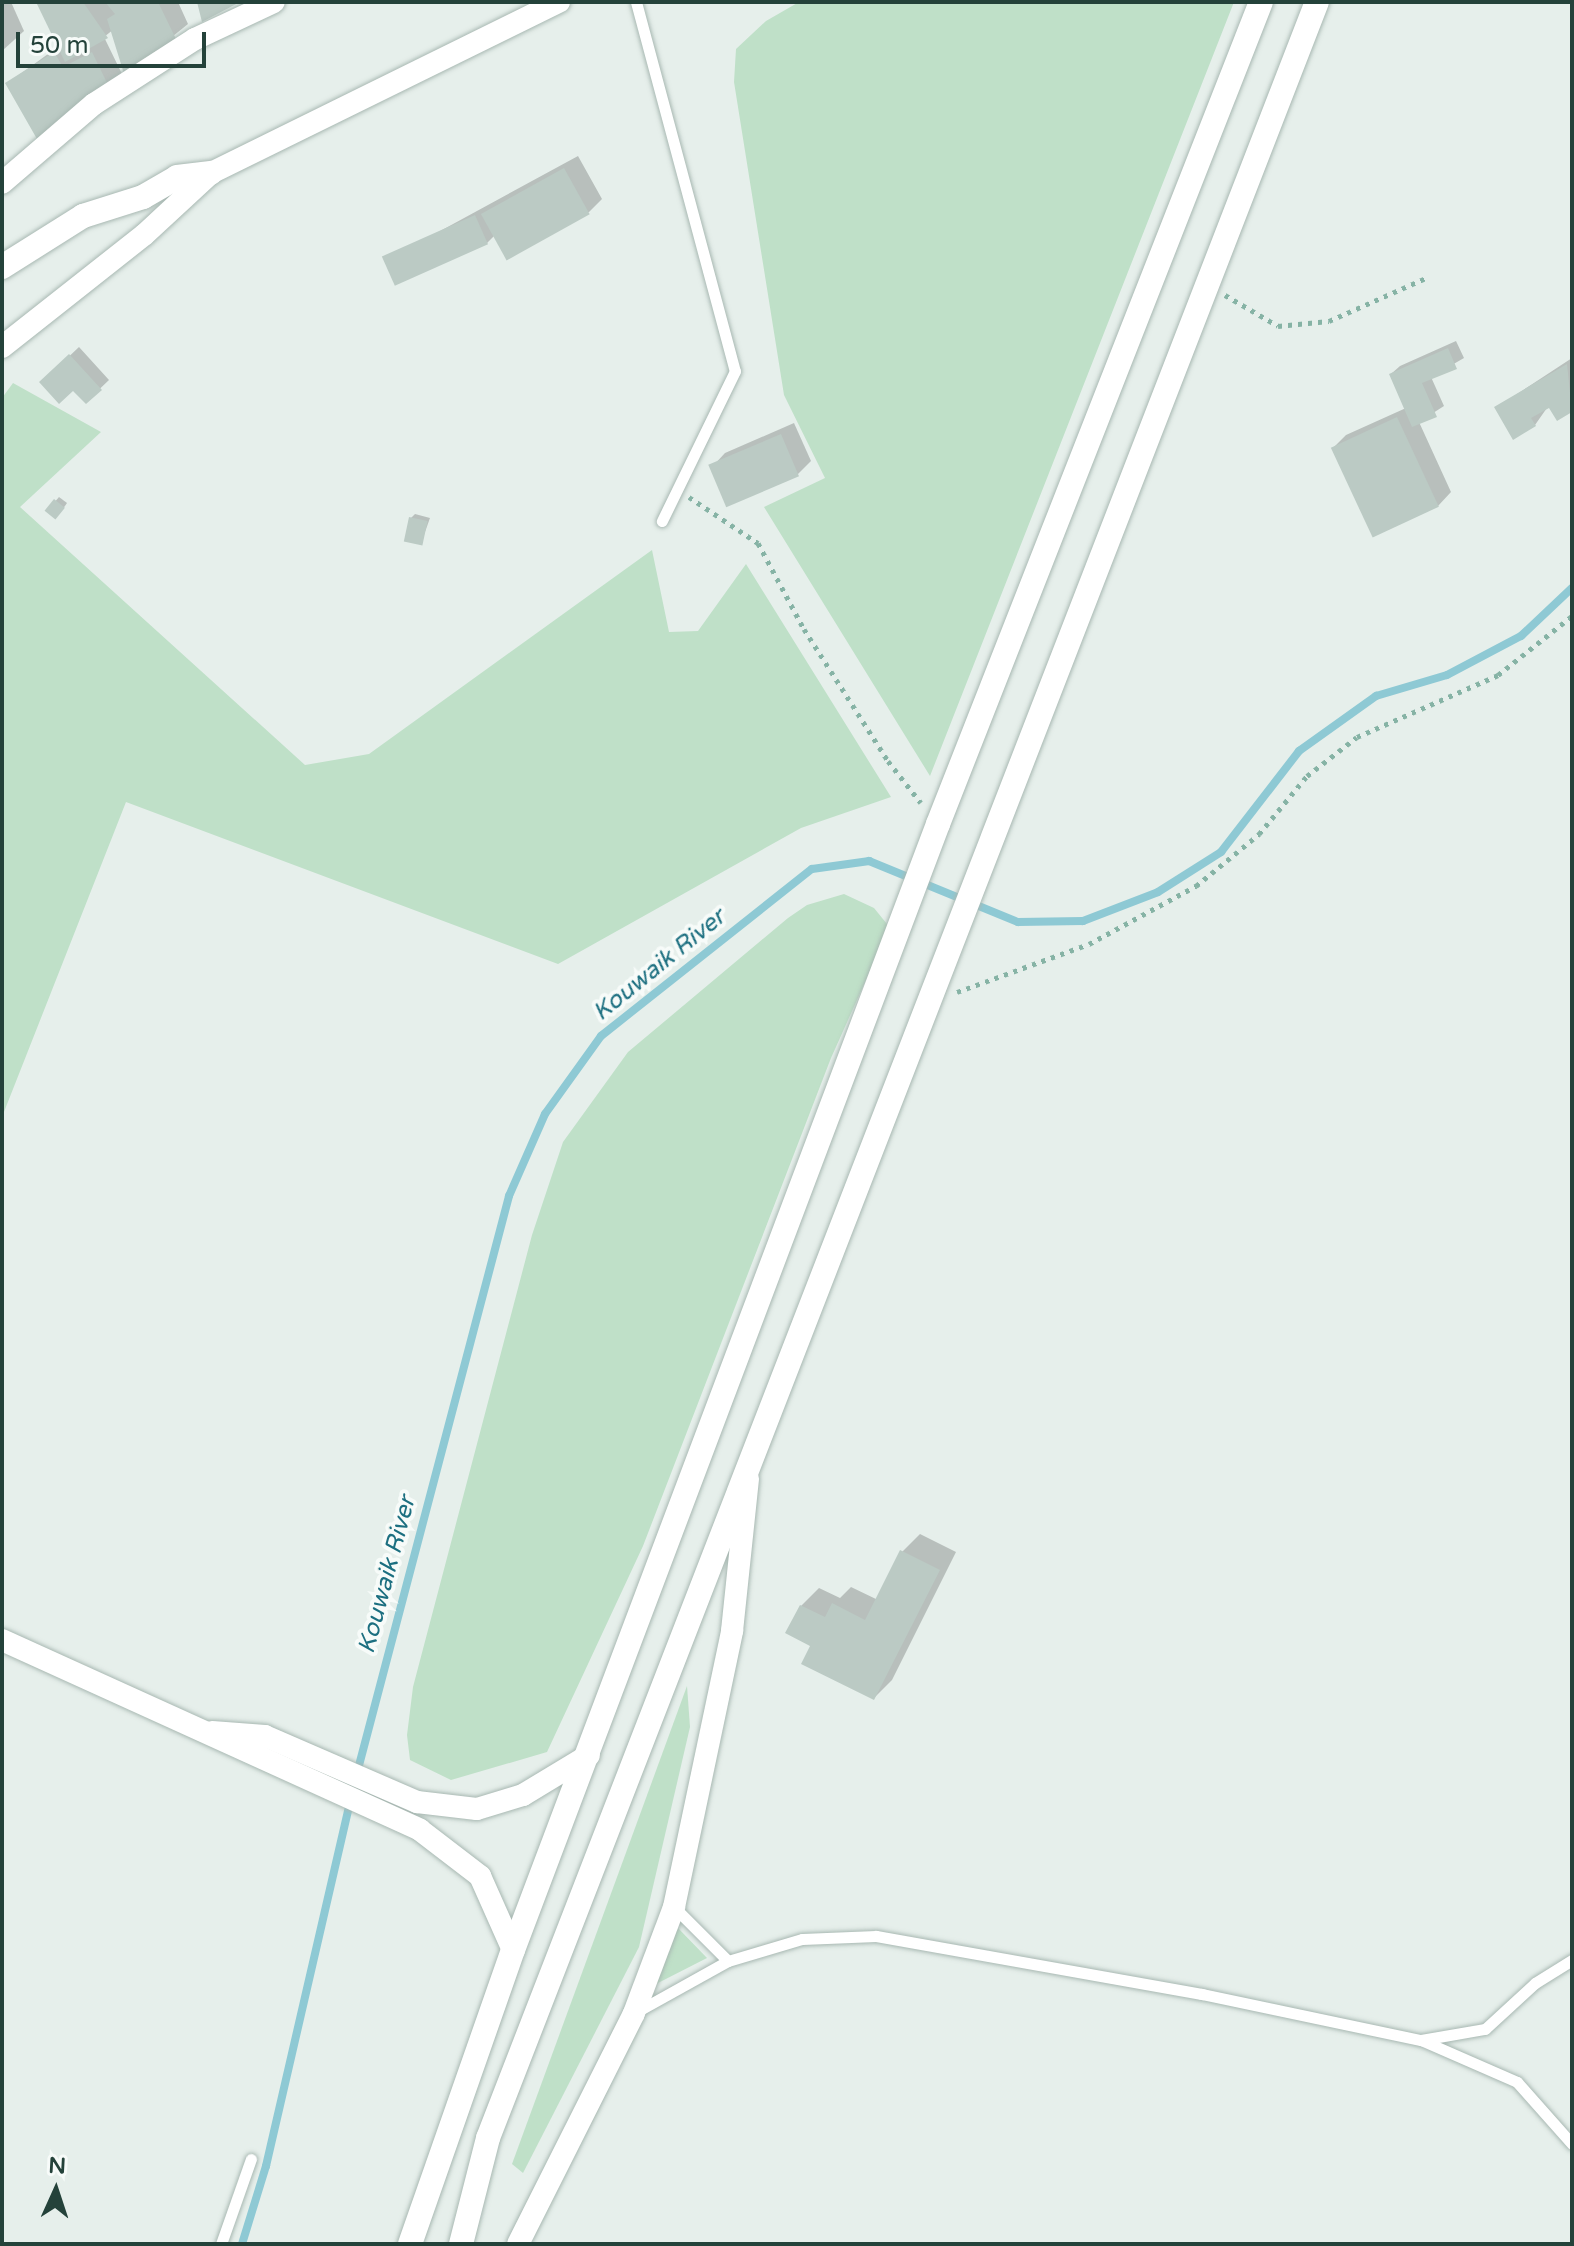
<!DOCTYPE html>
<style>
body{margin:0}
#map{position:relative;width:1574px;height:2246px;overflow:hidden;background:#e6efeb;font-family:"Varela Round",sans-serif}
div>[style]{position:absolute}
.green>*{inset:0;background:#bfe0c8}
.shadow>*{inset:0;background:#0003}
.stream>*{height:8px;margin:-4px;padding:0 4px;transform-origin:4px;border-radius:4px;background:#8ec9d4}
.building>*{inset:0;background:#bbcac4;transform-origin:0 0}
.path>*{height:5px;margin-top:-2.5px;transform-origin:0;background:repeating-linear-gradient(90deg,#86b3a5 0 4px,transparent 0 10px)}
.roads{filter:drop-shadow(0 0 2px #a8b8b2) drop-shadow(0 0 2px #a8b8b2)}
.service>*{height:11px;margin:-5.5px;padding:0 5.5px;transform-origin:5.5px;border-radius:5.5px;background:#fff}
.minor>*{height:22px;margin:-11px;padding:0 11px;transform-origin:11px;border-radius:11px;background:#fff}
.tertiary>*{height:24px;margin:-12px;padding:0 12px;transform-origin:12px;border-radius:12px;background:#fff}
.secondary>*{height:24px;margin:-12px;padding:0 12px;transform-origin:12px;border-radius:12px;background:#fff}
span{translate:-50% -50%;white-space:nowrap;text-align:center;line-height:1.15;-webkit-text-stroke:8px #f7fbf9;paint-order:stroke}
.water-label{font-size:24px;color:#1c6f80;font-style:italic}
.frame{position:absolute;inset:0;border:4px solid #24423a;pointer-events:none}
.north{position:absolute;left:16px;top:2150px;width:80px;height:80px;-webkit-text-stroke:6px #f7fbf9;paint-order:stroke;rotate:3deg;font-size:22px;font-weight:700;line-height:32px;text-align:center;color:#24423a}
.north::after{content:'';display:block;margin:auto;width:28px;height:36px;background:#24423a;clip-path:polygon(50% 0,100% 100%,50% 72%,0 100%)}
.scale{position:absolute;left:16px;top:32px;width:190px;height:36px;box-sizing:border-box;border:4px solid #24423a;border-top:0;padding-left:10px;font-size:24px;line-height:28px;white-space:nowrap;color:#24423a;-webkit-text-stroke:6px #f7fbf9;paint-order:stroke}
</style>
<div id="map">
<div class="green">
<i style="clip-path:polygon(799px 2px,1234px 2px,930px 776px,764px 507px,825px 478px,784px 395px,734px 82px,736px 49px,766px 21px)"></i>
<i style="clip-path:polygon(13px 383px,101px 432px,20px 507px,305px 765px,369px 754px,652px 550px,669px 632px,698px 631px,746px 564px,891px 797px,801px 828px,558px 964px,126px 802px,2px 1117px,2px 398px)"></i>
<i style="clip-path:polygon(844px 894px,874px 908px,887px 924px,887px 933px,831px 1058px,643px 1546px,547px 1752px,451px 1780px,410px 1760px,407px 1735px,413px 1687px,532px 1235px,563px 1142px,628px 1052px,788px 918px,807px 905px)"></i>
<i style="clip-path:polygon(687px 1686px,690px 1727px,639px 1947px,523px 2173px,512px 2164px)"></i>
<i style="clip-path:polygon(677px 1927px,707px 1958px,656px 1984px)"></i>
</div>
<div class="shadow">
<i style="clip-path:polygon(2px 2px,11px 2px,24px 31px,2px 51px)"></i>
<i style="clip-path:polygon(38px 2px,178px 2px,188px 24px,126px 74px,114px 29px,104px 37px,122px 74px,109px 87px,8px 83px,59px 46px)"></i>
<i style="clip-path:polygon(578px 156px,602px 199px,589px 212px,494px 236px,487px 243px,387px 260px)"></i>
<i style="clip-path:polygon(1456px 341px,1464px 358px,1431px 377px,1444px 406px,1419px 422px,1451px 492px,1438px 506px,1333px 448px,1346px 435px,1406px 408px,1391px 374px,1400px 366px)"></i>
<i style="clip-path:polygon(79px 347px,109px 380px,86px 402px,74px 388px,42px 382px)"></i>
<i style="clip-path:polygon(1572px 358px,1572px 410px,1557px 418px,1549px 405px,1535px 425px,1496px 408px)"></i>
<i style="clip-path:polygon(794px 423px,811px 461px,798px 474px,712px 467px,725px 453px)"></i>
<i style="clip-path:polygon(59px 497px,67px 503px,60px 513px,48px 510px)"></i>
<i style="clip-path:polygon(415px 514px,430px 518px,421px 543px,411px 518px)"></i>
<i style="clip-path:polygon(920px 1534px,956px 1552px,892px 1680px,874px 1698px,813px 1645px,801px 1606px,819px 1588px,840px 1598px,851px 1587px,878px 1600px,902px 1552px)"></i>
</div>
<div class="stream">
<i style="left:357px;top:1773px;width:597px;rotate:-75.24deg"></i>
<i style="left:509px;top:1196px;width:90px;rotate:-66.3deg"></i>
<i style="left:545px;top:1114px;width:96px;rotate:-54.3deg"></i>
<i style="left:601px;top:1036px;width:269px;rotate:-38.4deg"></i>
<i style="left:812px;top:869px;width:58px;rotate:-8deg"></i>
<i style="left:869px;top:861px;width:161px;rotate:22.3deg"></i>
<i style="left:1018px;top:922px;width:65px;rotate:-0.9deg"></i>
<i style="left:1083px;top:921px;width:80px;rotate:-21.1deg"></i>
<i style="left:1158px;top:892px;width:75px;rotate:-32.4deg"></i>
<i style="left:1221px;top:852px;width:128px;rotate:-52.3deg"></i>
<i style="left:1299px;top:751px;width:95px;rotate:-35.5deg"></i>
<i style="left:1376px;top:696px;width:74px;rotate:-16.5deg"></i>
<i style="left:1447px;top:675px;width:84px;rotate:-27.8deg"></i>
<i style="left:1521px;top:636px;width:70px;rotate:-43.3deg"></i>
<i style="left:242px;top:2244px;width:82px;rotate:-72.9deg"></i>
<i style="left:266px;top:2166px;width:374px;rotate:-77deg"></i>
</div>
<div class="building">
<i style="clip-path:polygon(36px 2px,83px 2px,108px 38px,65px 62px)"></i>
<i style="clip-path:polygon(105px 2px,158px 2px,176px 39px,125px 77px,107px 19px,115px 14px)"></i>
<i style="clip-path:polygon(197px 2px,240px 2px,202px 22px)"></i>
<i style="clip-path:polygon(54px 52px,63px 67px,92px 52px,110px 89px,37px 139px,5px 83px)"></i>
<i style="left:564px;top:168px;width:53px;height:95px;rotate:61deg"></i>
<i style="left:475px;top:215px;width:32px;height:102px;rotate:66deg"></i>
<i style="clip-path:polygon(1448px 348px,1457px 369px,1422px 383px,1437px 417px,1412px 427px,1389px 374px)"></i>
<i style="clip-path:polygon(69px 354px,102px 390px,86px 404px,73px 391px,59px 404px,39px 382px)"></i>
<i style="clip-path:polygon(1567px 364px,1572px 412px,1557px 421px,1549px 408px,1531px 418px,1536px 426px,1513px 440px,1494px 407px)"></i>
<i style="left:1397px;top:417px;width:99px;height:73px;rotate:65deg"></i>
<i style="left:781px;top:434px;width:46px;height:79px;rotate:67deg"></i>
<i style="left:54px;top:499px;width:14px;height:15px;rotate:39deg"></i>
<i style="left:409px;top:517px;width:19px;height:25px;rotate:12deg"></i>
<i style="clip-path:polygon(900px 1550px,940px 1570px,874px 1700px,801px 1664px,810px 1646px,785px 1633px,800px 1605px,825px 1617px,832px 1603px,865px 1620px)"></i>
</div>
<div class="path">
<i style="left:1225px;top:295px;width:61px;rotate:30.3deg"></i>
<i style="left:1278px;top:326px;width:51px;rotate:-5.6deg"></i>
<i style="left:1329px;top:321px;width:106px;rotate:-23.9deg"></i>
<i style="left:689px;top:497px;width:83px;rotate:33.7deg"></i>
<i style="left:758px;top:543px;width:98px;rotate:61.9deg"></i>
<i style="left:804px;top:629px;width:156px;rotate:57.5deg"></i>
<i style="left:888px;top:761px;width:53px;rotate:51.8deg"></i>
<i style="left:957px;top:992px;width:140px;rotate:-20deg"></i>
<i style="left:1089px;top:944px;width:122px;rotate:-28.5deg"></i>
<i style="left:1196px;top:886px;width:82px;rotate:-39.5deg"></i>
<i style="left:1259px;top:834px;width:75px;rotate:-50.4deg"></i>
<i style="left:1307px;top:776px;width:63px;rotate:-38deg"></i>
<i style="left:1357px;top:737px;width:154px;rotate:-23.7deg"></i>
<i style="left:1498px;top:675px;width:95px;rotate:-38.6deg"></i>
</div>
<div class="roads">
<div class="service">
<i style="left:636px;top:2px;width:382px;rotate:75deg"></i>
<i style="left:735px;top:371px;width:167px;rotate:116deg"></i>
<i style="left:674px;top:1907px;width:76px;rotate:45deg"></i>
<i style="left:638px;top:2011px;width:103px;rotate:-29.1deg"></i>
<i style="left:728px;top:1961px;width:77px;rotate:-16.6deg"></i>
<i style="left:802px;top:1939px;width:74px;rotate:-2.3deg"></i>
<i style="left:876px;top:1936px;width:331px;rotate:10.1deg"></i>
<i style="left:1202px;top:1994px;width:224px;rotate:11.9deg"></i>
<i style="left:1421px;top:2040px;width:105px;rotate:23.6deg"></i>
<i style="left:1517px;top:2082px;width:83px;rotate:48.4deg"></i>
<i style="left:1421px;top:2040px;width:65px;rotate:-9.8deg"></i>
<i style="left:1485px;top:2029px;width:68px;rotate:-42.6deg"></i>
<i style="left:1535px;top:1983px;width:44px;rotate:-31.9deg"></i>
<i style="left:221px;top:2244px;width:90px;rotate:-70.6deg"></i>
</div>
<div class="minor">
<i style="left:2px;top:183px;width:121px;rotate:-40.7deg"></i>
<i style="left:94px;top:104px;width:120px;rotate:-32.8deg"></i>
<i style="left:195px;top:39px;width:87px;rotate:-25.1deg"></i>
<i style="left:2px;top:347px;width:181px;rotate:-38.3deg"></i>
<i style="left:144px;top:235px;width:91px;rotate:-42.8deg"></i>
<i style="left:211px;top:173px;width:388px;rotate:-26.2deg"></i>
<i style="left:2px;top:1640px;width:459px;rotate:24.4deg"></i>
<i style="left:420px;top:1830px;width:76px;rotate:37.5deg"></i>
<i style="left:480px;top:1876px;width:81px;rotate:66deg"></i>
<i style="left:212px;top:1732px;width:53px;rotate:4.3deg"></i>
<i style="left:265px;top:1736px;width:166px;rotate:23.5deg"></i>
<i style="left:417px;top:1802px;width:60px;rotate:6.7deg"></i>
<i style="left:477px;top:1809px;width:48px;rotate:-16.9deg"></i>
<i style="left:523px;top:1795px;width:77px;rotate:-31.2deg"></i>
<i style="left:518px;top:2244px;width:258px;rotate:-63.3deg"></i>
<i style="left:634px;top:2013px;width:113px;rotate:-69.3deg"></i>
<i style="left:674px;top:1907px;width:282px;rotate:-78.1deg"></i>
<i style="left:732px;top:1631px;width:153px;rotate:-84deg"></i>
</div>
<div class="tertiary">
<i style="left:2px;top:267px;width:96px;rotate:-32.2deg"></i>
<i style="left:83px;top:216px;width:63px;rotate:-17.6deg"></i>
<i style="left:143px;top:197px;width:39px;rotate:-30deg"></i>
<i style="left:177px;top:177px;width:34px;rotate:-7deg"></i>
</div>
<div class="secondary">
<i style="left:410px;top:2244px;width:312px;rotate:-70.7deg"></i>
<i style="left:513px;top:1950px;width:1204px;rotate:-69.32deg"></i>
<i style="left:938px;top:824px;width:883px;rotate:-68.55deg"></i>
<i style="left:461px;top:2244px;width:109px;rotate:-75.7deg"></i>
<i style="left:488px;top:2138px;width:2291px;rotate:-68.79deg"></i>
</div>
</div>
<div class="water-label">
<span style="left:659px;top:965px;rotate:-39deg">Kouwaik River</span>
<span style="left:387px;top:1575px;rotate:-75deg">Kouwaik River</span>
</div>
<div class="frame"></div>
<div class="north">N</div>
<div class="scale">50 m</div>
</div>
